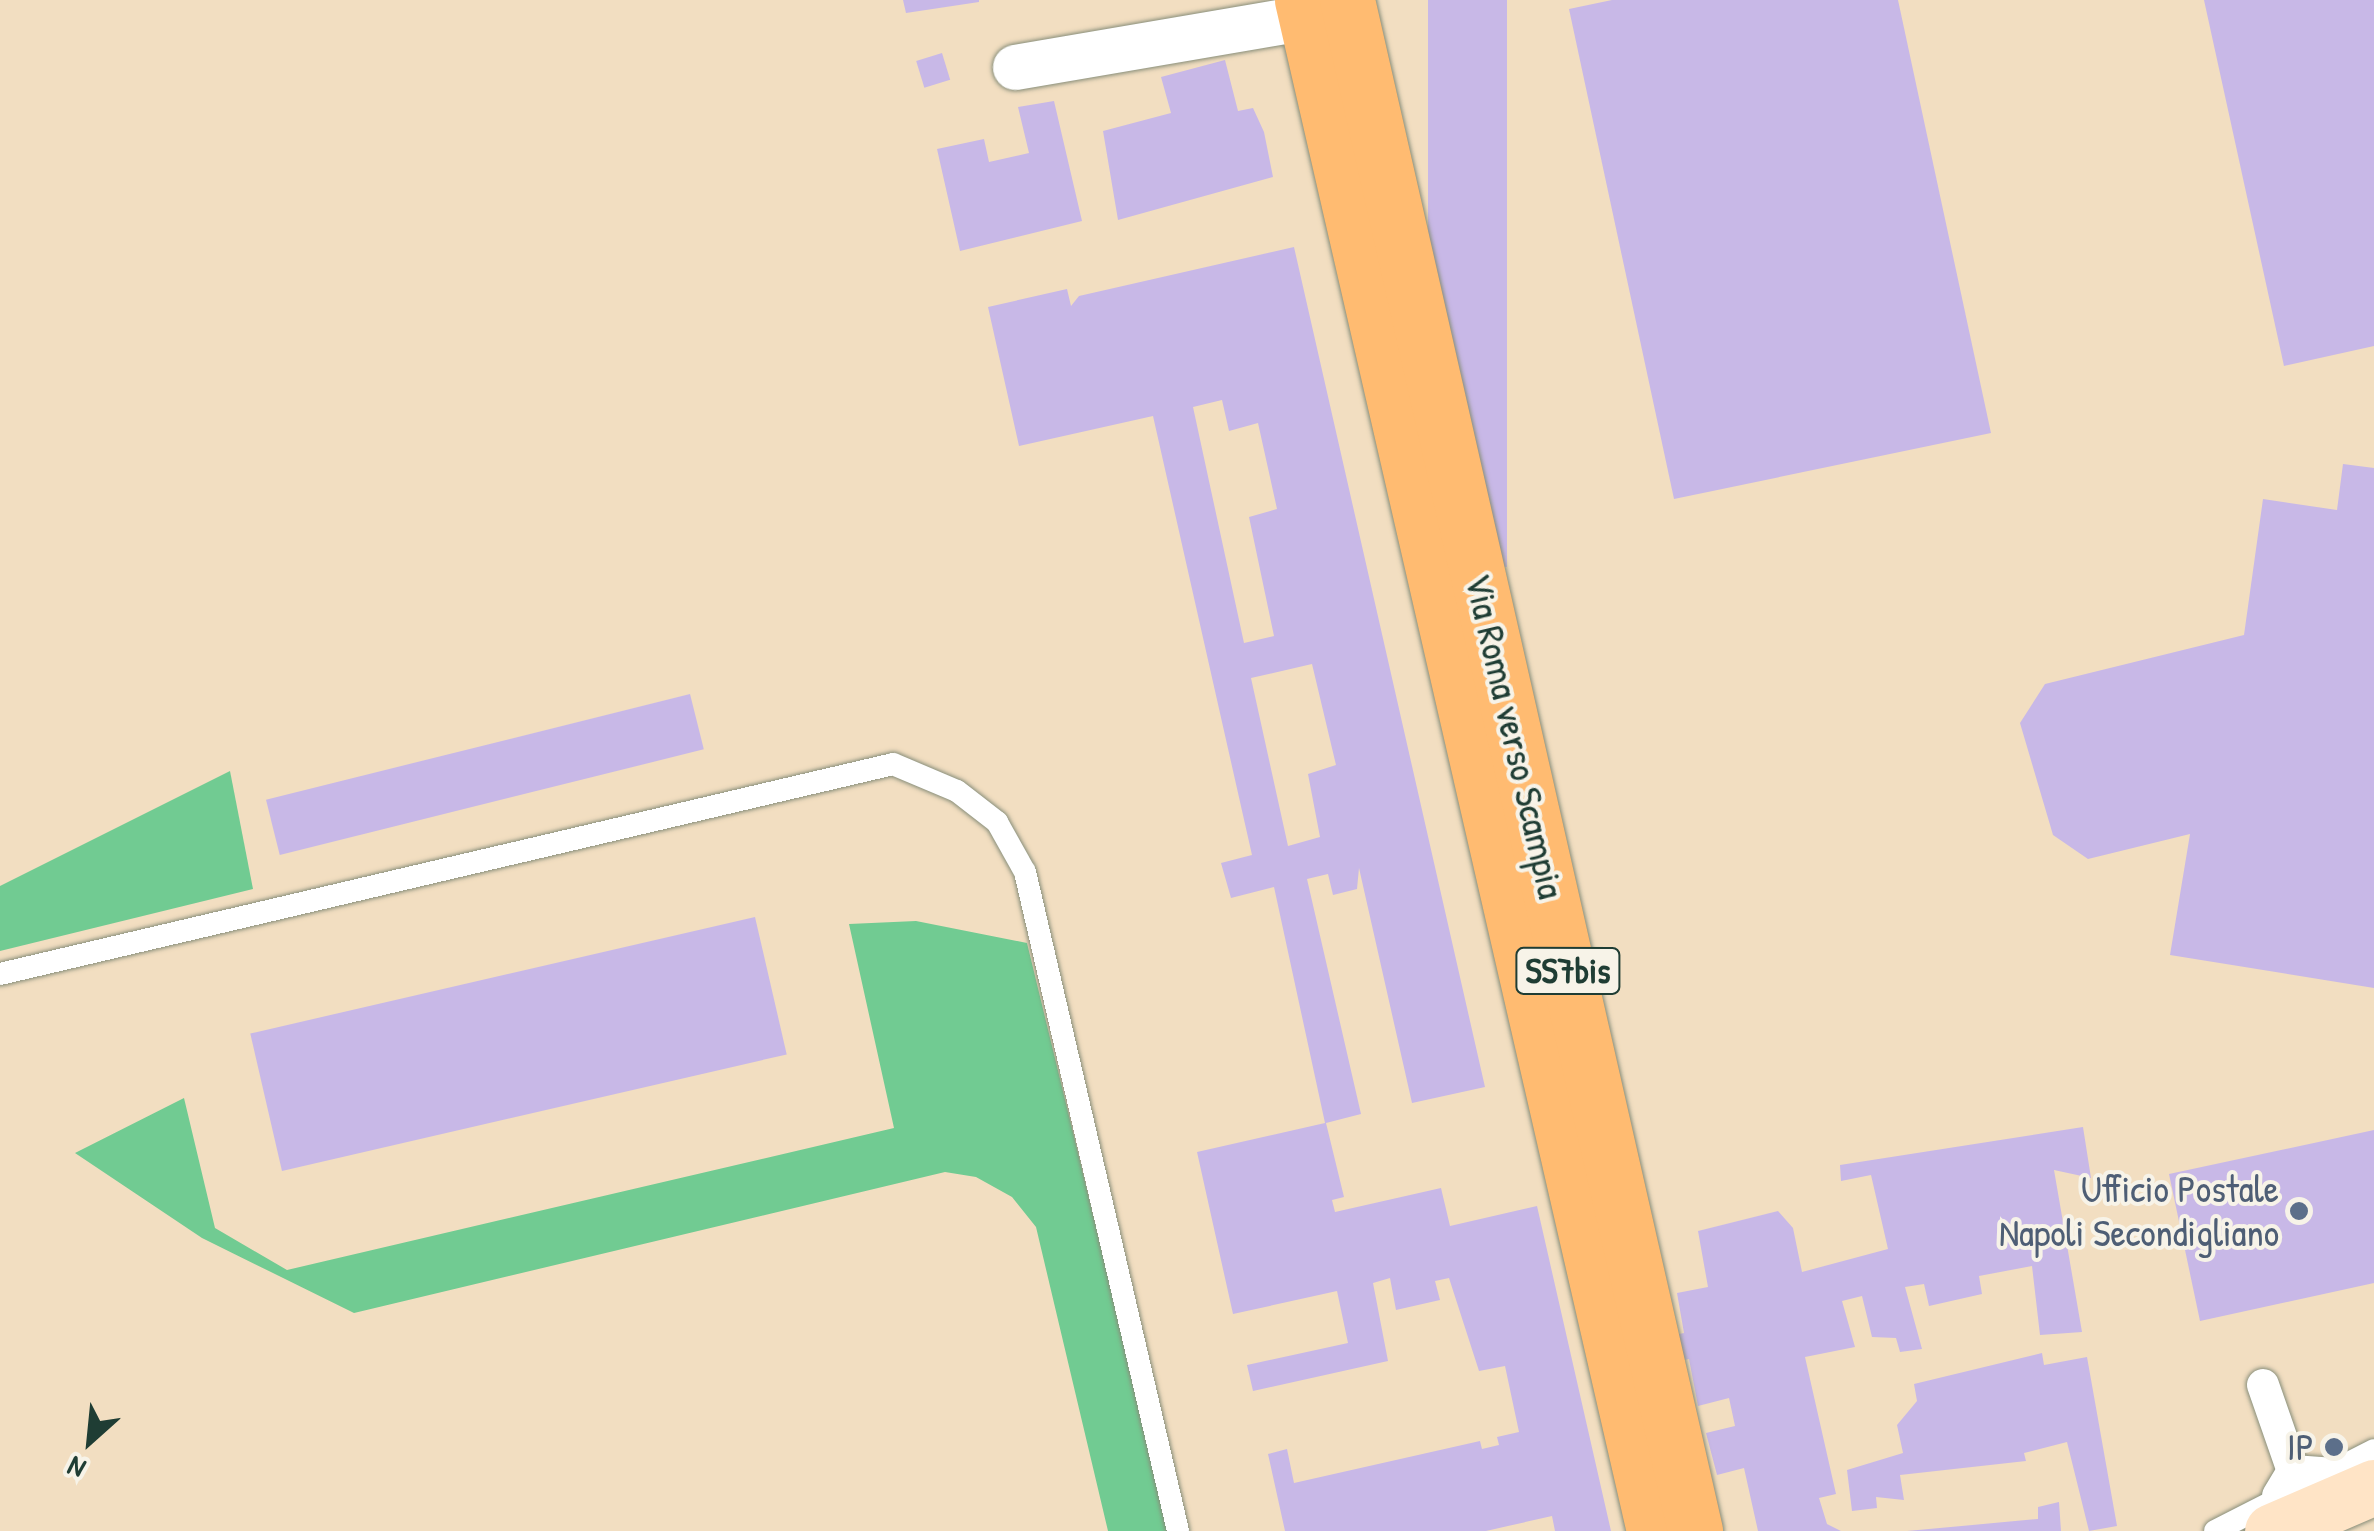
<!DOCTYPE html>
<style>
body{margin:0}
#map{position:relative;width:2374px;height:1531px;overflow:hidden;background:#f2dec1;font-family:"Patrick Hand",sans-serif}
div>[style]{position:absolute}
.green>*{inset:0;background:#71cb92}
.building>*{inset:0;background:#c8b8e7;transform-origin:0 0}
.roads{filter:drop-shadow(0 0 2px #888e7a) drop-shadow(0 0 2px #888e7a)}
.service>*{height:22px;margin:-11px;padding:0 11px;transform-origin:11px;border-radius:11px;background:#fff}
.pedestrian>*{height:32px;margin:-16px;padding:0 16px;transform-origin:16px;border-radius:16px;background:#fff}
.minor>*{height:45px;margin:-22.5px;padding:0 22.5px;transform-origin:22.5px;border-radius:22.5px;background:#fff}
.secondary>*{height:55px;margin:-27.5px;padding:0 27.5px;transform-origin:27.5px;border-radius:27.5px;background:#ffe4c6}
.primary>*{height:55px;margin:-27.5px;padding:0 27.5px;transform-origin:27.5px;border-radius:27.5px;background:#ffbb71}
.dots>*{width:28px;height:28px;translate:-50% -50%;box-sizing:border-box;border:5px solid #f7f3e8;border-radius:50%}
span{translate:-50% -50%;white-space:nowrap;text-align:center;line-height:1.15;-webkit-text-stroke:8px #f7f3e8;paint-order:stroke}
.shield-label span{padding:2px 8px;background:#f7f3e8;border:2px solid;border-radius:8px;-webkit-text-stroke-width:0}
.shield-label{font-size:35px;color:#1f3d34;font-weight:700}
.street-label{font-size:38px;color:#1f3d34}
.service-label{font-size:38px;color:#4e5e75}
.right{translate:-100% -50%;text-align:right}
.north{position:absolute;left:40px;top:1391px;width:100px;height:100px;-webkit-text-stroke:8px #f7f3e8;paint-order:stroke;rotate:207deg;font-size:28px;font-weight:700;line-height:40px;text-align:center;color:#1f3d34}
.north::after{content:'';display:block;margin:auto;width:35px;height:45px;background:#1f3d34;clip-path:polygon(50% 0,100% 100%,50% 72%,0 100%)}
</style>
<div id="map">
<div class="green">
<i style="clip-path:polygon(230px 771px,253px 889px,0 951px,0 886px)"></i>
<i style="clip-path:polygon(916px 921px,1027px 943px,1170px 1531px,1108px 1531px,1036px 1227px,1012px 1197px,976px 1177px,945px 1172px,354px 1313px,202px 1238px,75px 1153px,184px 1098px,215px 1228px,287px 1270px,894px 1128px,849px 924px)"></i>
</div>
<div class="building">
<i style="clip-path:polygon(903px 0,979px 0,979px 2px,906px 13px)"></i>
<i style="left:1428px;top:0;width:79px;height:567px"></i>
<i style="clip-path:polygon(1612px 0,1898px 0,1991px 433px,1674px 499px,1569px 9px)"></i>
<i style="clip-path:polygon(2204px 0,2374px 0,2374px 346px,2284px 366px)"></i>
<i style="left:942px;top:53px;width:28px;height:27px;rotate:73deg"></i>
<i style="clip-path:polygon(1225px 60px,1238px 111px,1253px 108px,1264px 132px,1273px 177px,1118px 220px,1103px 131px,1171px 113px,1161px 77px)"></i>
<i style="clip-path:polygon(1054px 101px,1082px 221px,960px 251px,937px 149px,984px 139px,989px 162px,1029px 153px,1018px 107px)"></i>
<i style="clip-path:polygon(evenodd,1294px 247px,1485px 1087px,1412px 1103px,1359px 868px,1357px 889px,1333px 895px,1328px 874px,1307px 879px,1361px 1114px,1326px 1123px,1344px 1197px,1332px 1200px,1335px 1212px,1441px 1188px,1450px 1226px,1537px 1206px,1611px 1531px,1555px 1531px,1552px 1516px,1486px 1531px,1285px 1531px,1268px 1454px,1287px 1449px,1294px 1483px,1480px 1441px,1482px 1449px,1499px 1445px,1497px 1437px,1519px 1432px,1505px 1366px,1479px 1371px,1449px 1278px,1435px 1281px,1440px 1300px,1396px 1310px,1390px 1278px,1373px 1283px,1388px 1361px,1253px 1391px,1247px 1365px,1348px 1343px,1337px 1291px,1233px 1314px,1197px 1152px,1325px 1123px,1274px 887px,1231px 898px,1221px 863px,1252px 855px,1153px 416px,1019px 446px,988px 307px,1067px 289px,1071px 306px,1079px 296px,1294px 247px,1222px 400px,1229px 431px,1258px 423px,1277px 509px,1249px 517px,1274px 636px,1244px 643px,1193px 407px,1222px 400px,1294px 247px,1312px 664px,1336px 765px,1308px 774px,1320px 837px,1288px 846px,1251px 678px,1312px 664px)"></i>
<i style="clip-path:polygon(2343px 464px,2374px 468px,2374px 988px,2170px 955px,2190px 834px,2088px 859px,2053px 835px,2020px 723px,2045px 684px,2244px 635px,2263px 499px,2337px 510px)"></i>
<i style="left:690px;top:694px;width:57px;height:437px;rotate:76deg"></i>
<i style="left:755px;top:917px;width:141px;height:518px;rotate:77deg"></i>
<i style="clip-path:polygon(2083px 1127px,2091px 1178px,2054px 1170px,2082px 1332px,2040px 1335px,2032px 1266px,1979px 1276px,1982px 1294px,1929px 1306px,1924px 1284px,1905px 1287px,1922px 1349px,1900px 1352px,1896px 1338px,1872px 1337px,1862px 1296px,1842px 1301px,1855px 1347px,1805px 1357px,1836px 1494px,1819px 1498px,1827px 1524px,1841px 1531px,1758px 1531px,1744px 1468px,1717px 1475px,1706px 1433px,1735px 1426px,1729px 1398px,1698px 1406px,1689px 1359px,1664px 1364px,1659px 1338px,1684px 1333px,1677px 1293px,1708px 1287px,1698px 1231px,1778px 1211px,1793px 1228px,1802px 1272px,1888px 1249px,1871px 1175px,1841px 1181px,1840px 1165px)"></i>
<i style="clip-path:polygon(2374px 1130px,2374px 1283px,2200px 1321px,2169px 1174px)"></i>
<i style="clip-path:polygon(2042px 1353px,2044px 1365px,2087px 1357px,2117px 1526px,2089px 1531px,2067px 1442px,2024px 1453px,2026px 1461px,1900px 1475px,1904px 1500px,1876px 1497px,1877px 1508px,1852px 1511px,1847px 1470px,1903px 1453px,1897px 1425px,1917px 1401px,1914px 1384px)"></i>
<i style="clip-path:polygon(2059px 1502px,2061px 1531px,1907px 1531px,2038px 1519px,2038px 1507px)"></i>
</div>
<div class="roads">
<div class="service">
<i style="left:0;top:974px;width:917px;rotate:-13.23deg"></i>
<i style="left:893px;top:764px;width:69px;rotate:22.9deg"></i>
<i style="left:957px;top:791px;width:51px;rotate:37.8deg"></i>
<i style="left:997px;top:822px;width:57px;rotate:60.8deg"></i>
<i style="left:1025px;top:872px;width:677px;rotate:76.93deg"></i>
<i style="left:2215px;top:1531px;width:178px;rotate:-27deg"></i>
</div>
<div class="pedestrian">
<i style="left:2263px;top:1385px;width:91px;rotate:70.8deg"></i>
<i style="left:2293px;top:1471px;width:29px;rotate:121deg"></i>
<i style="left:2293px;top:1471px;width:31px;rotate:4deg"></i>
</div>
<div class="minor">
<i style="left:1015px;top:67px;width:295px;rotate:-9.7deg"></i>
</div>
<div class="secondary">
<i style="left:2272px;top:1531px;width:111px;rotate:-23.3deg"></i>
</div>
<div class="primary">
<i style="left:1302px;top:0;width:1571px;rotate:77.05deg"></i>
<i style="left:1347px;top:0;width:1570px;rotate:77.19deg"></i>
</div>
</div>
<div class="dots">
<i style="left:2299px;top:1211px;background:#5c6f8a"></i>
<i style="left:2334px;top:1447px;background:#5c6f8a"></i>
</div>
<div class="shield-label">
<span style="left:1568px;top:971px">SS7bis</span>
</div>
<div class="street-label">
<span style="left:1515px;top:736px;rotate:77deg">Via Roma verso Scampia</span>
</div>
<div class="service-label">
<span class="right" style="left:2279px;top:1211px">Ufficio Postale<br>Napoli Secondigliano</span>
<span class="right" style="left:2314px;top:1447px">IP</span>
</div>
<div class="north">N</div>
</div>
